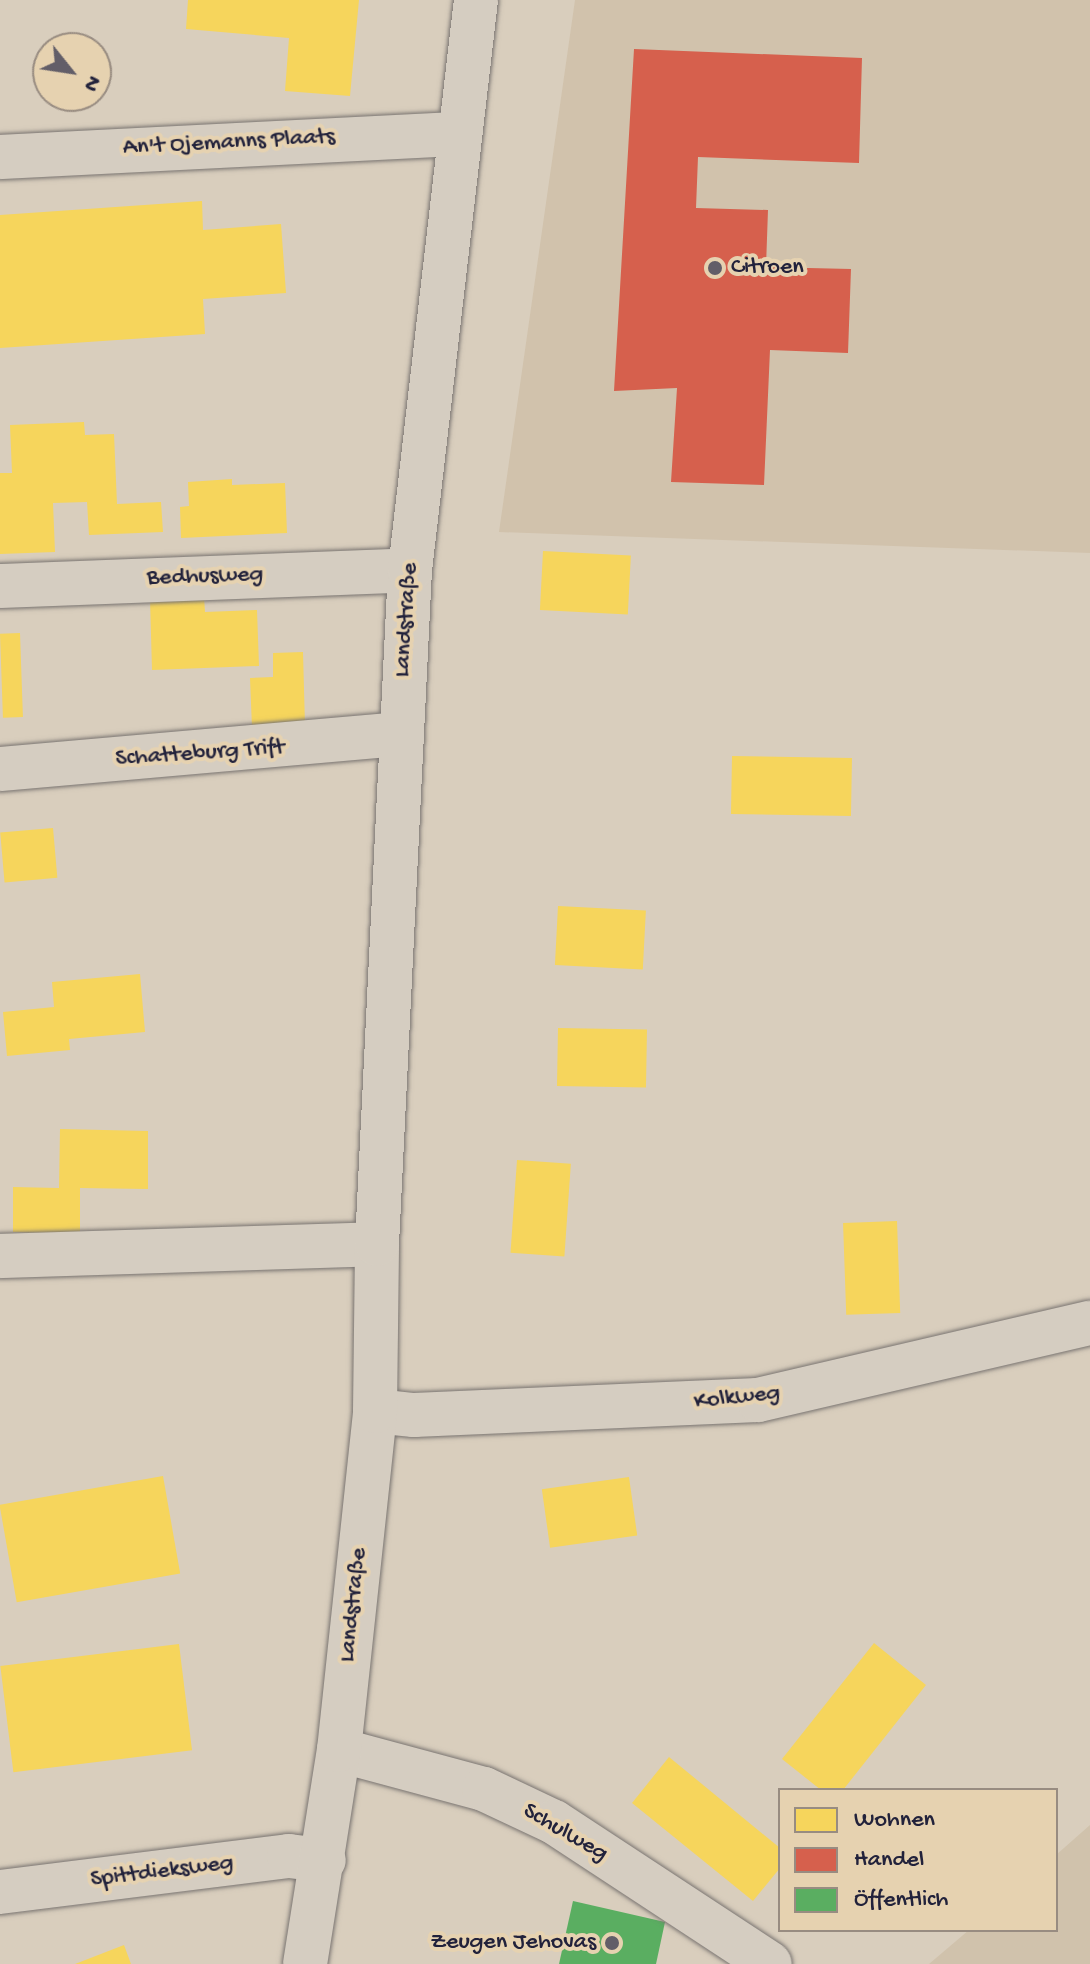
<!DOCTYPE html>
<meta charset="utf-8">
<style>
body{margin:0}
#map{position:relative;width:1090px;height:1964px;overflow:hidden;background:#d9cebd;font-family:"Gochi Hand",sans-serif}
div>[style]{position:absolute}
.built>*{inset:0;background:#d1c2ac}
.green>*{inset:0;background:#d0c2ac}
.homes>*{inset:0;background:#f6d55c;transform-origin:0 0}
.shops>*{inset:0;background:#d6604d}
.public>*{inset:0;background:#5aae61}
.roads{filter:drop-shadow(0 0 2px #797471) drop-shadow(0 0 2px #797471)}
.street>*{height:44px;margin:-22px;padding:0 22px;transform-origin:22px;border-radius:22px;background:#d5cdc1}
.secondary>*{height:44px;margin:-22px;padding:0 22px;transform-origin:22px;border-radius:22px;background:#d5cdc1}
.dots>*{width:22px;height:22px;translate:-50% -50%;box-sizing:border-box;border:4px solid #e6d2b0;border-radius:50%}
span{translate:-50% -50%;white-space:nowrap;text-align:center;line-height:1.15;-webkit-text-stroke:8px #e6d2b0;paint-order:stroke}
.street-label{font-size:24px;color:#22223b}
.poi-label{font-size:24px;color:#22223b}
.left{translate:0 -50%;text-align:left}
.right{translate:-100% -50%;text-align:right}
.legend{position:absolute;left:778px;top:1788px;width:280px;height:144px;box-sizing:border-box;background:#e6d2b0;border:2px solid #988c81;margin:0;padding:10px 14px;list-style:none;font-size:24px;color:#22223b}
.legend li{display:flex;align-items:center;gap:16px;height:40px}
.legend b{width:40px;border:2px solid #988c81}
.north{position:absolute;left:32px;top:32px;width:80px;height:80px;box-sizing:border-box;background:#e6d2b0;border:2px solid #988c81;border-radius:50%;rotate:120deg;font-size:22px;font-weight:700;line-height:32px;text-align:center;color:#22223b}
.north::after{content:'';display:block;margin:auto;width:28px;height:36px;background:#625e68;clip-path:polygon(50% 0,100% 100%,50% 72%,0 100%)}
</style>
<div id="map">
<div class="built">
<i style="clip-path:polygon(575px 0,1090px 0,1090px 553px,499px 532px)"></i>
</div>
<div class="green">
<i style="clip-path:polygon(1090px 1825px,1090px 1964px,929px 1964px,969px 1930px,1056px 1930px,1056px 1855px)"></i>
</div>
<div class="homes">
<i style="clip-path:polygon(188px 0,359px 0,350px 96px,285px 91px,289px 38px,186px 29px)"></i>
<i style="clip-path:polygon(202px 201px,203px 230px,281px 224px,286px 293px,203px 299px,205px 334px,0 348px,0 215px)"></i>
<i style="clip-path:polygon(84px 422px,85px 435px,114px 434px,117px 504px,161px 502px,163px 532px,89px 535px,87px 502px,53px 503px,55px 552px,0 554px,0 473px,12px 473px,10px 425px)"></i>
<i style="clip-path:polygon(232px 479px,232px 485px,285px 483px,287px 533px,181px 538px,180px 507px,189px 506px,188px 482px)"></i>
<i style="left:543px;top:551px;width:88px;height:59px;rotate:3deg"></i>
<i style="clip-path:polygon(204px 597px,205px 612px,257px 610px,259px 666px,152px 670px,150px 599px)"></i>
<i style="left:20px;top:633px;width:84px;height:20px;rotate:88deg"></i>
<i style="clip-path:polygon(303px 652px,305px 726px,252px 728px,250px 678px,273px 677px,273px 653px)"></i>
<i style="left:732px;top:756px;width:120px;height:58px;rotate:1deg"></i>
<i style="left:53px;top:828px;width:50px;height:53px;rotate:85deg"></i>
<i style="left:558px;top:906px;width:88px;height:59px;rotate:3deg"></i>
<i style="clip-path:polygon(140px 974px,145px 1032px,69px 1039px,70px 1050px,7px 1056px,3px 1012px,54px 1007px,52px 982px)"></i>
<i style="left:558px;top:1028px;width:89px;height:58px;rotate:1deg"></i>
<i style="clip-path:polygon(60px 1129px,148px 1131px,148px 1189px,80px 1188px,80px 1234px,13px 1232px,13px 1187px,59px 1188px)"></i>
<i style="left:517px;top:1160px;width:54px;height:93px;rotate:4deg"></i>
<i style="left:897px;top:1221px;width:92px;height:54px;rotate:88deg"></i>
<i style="left:163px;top:1476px;width:99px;height:166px;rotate:80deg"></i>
<i style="left:629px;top:1477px;width:59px;height:88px;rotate:82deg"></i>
<i style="clip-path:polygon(874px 1643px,926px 1685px,843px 1790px,821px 1790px,782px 1759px)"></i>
<i style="left:179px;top:1644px;width:107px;height:180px;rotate:83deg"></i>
<i style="clip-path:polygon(669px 1757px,780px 1848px,780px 1868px,753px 1901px,632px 1803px)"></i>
<i style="clip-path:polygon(124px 1945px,131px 1964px,75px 1964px)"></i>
</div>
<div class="shops">
<i style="clip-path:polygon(634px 49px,862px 58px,859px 163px,698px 157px,696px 208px,768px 210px,766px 267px,851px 269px,848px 353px,770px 350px,764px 485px,671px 482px,677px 388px,614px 391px)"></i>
</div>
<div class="public">
<i style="clip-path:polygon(573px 1901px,665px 1922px,656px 1964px,559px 1964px)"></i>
</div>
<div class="roads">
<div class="street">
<i style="left:0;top:157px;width:459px;rotate:-2.9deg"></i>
<i style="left:0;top:586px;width:410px;rotate:-2.2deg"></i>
<i style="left:0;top:769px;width:401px;rotate:-5deg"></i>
<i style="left:0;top:1256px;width:377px;rotate:-1.8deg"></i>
<i style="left:375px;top:1411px;width:39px;rotate:6deg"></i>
<i style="left:414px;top:1415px;width:344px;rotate:-2.5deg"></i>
<i style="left:758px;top:1400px;width:341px;rotate:-13.1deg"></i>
<i style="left:339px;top:1750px;width:150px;rotate:15.1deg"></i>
<i style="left:484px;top:1789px;width:77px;rotate:25.2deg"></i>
<i style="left:554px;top:1822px;width:258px;rotate:33.3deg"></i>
<i style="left:0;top:1892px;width:291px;rotate:-7.1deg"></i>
<i style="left:289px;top:1856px;width:35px;rotate:7deg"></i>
</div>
<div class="secondary">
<i style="left:305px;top:1964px;width:217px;rotate:-81deg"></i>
<i style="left:339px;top:1750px;width:341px;rotate:-83.9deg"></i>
<i style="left:375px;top:1411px;width:167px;rotate:-89.3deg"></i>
<i style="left:377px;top:1244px;width:675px;rotate:-87.2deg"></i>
<i style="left:410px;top:570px;width:574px;rotate:-83.4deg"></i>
</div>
</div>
<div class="dots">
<i style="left:715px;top:268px;background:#625e68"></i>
<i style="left:612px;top:1943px;background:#625e68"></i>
</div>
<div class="street-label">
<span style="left:229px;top:143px;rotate:-3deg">An't Ojemanns Plaats</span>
<span style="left:205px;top:577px;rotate:-2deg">Bedhusweg</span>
<span style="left:407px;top:620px;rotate:-86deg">Landstraße</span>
<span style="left:200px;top:754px;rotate:-4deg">Schatteburg Trift</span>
<span style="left:737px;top:1398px;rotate:-6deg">Kolkweg</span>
<span style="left:354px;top:1605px;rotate:-84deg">Landstraße</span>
<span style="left:565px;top:1833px;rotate:30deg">Schulweg</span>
<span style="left:162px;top:1872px;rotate:-7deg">Spittdieksweg</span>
</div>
<div class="poi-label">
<span class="left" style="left:731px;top:268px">Citroen</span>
<span class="right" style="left:596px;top:1943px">Zeugen Jehovas</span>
</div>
<ul class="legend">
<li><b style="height:22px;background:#f6d55c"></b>Wohnen</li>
<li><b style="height:22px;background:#d6604d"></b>Handel</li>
<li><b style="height:22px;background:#5aae61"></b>Öffentlich</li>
</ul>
<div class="north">N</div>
</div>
